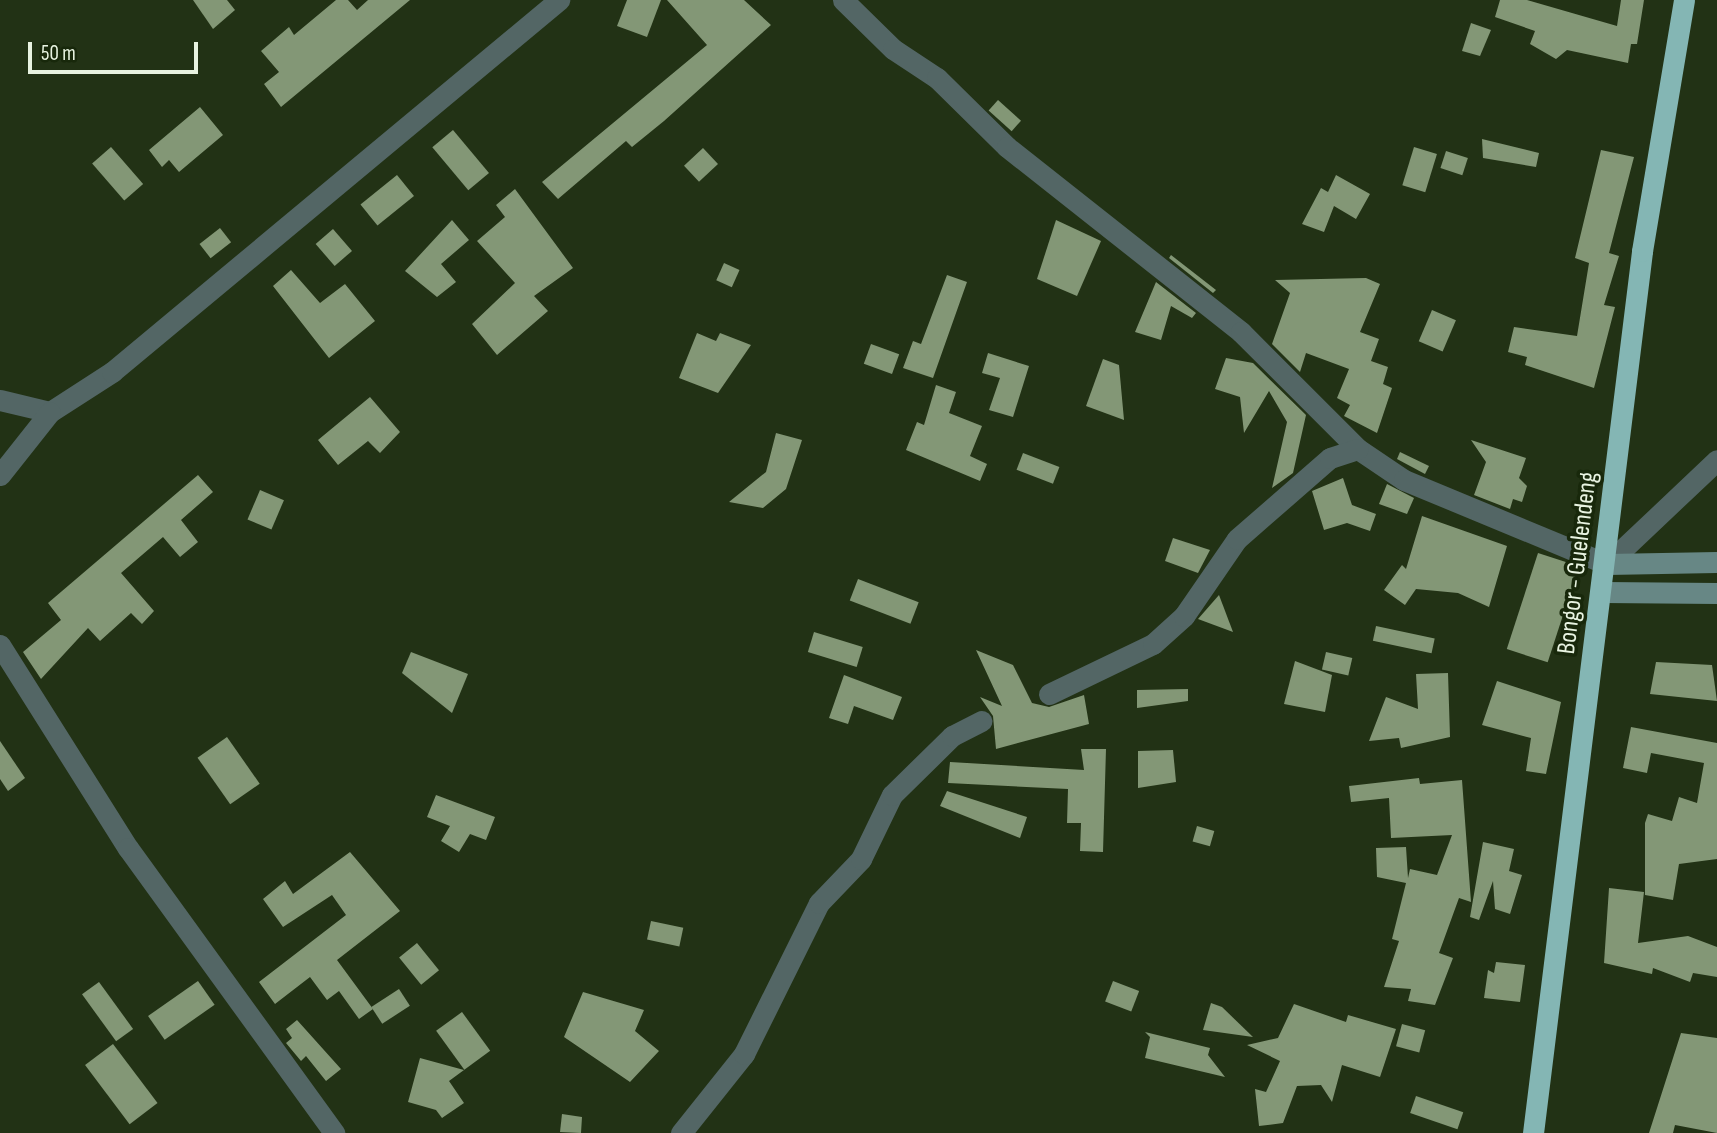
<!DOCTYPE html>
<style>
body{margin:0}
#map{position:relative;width:1717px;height:1133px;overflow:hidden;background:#223215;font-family:"Sofia Sans Condensed",sans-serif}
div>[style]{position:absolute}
.building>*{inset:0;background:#839776;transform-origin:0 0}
.street>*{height:21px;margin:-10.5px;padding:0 10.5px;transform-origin:10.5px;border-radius:10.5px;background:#536665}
.secondary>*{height:21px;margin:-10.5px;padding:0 10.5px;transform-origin:10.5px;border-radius:10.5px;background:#678785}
.highway>*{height:21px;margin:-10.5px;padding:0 10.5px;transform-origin:10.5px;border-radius:10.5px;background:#84b6b4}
span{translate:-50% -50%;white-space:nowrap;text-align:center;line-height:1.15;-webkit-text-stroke:7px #18280b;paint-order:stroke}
.street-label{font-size:26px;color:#e8f3e1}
.scale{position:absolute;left:28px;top:42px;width:170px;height:32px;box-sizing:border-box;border:4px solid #e8f3e1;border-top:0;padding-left:9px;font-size:21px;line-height:24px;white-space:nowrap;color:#e8f3e1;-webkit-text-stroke:5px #18280b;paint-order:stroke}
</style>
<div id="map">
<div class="building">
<i style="clip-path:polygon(193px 0,227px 0,235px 10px,213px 29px)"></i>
<i style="clip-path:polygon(336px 0,348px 0,357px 10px,368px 0,410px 0,281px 107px,264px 84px,279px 72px,261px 51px,289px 27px,294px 35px)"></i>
<i style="clip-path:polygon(627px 0,661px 0,647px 37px,617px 26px)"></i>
<i style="clip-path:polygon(667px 0,744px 0,771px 25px,664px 121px,632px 147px,626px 141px,558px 199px,542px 182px,707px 45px)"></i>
<i style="clip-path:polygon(1500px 0,1527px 0,1617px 26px,1621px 0,1644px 0,1637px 44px,1631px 44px,1628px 63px,1567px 50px,1556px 59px,1530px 44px,1535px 31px,1495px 17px)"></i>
<i style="clip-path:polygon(1471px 23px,1491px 30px,1480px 56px,1462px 51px)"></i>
<i style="left:998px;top:100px;width:31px;height:14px;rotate:42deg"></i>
<i style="clip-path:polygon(200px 107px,223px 135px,179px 172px,169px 160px,162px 167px,149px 150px)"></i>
<i style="left:453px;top:130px;width:56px;height:27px;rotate:50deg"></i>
<i style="clip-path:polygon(1482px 139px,1539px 153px,1536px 167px,1483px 158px)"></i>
<i style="left:111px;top:147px;width:49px;height:25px;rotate:49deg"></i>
<i style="left:1414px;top:147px;width:24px;height:40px;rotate:17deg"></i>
<i style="left:703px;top:148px;width:22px;height:26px;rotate:47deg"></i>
<i style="clip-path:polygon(1601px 150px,1634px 157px,1609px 253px,1619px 256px,1604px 305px,1615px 307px,1594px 388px,1525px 365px,1527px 357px,1508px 352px,1514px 327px,1577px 336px,1589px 263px,1575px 258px)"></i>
<i style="left:1446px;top:151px;width:23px;height:18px;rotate:18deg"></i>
<i style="left:397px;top:175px;width:27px;height:47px;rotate:51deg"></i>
<i style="clip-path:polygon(1336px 175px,1370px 194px,1356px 219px,1334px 206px,1324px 232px,1302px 224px,1321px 188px,1328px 192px)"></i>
<i style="clip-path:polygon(515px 189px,573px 268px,534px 296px,548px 311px,497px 355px,472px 324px,515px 283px,477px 241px,505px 217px,496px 205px)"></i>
<i style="clip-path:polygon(452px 220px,469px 240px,441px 264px,456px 282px,437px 297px,405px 271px)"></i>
<i style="clip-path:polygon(1056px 220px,1101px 241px,1077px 296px,1037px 279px)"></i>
<i style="left:220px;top:228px;width:18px;height:26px;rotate:52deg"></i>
<i style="left:333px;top:229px;width:29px;height:23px;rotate:49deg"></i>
<i style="clip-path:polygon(1171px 255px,1216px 290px,1213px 293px,1169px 258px)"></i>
<i style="left:724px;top:263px;width:17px;height:19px;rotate:24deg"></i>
<i style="clip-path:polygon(291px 270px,320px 303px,345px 284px,375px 321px,329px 358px,273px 286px)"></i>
<i style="clip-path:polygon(947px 275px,967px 282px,933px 378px,903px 368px,913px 341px,921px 344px)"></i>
<i style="clip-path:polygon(1366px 278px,1380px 284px,1360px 332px,1379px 339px,1371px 361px,1388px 367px,1383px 384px,1392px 388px,1377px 433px,1344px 416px,1350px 405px,1337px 398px,1349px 369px,1306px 353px,1300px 372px,1272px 344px,1290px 293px,1275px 280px)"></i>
<i style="clip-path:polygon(1156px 282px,1196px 313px,1192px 318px,1171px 306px,1161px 340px,1135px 332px)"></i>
<i style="left:1432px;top:310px;width:26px;height:34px;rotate:23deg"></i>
<i style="clip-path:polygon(697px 333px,716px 341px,720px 333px,751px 345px,718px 393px,679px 378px)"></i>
<i style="left:871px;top:344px;width:30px;height:21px;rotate:20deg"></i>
<i style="clip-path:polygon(988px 353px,1029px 366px,1013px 417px,989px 410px,1000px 378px,982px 373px)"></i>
<i style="clip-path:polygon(1226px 358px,1253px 363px,1306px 415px,1293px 473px,1272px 488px,1287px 422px,1269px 391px,1244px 433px,1240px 397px,1215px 389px)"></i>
<i style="clip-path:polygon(1103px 359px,1119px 365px,1124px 420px,1086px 406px)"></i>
<i style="clip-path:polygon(936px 385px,956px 392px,949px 413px,982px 426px,970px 456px,987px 464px,980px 481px,906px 450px,917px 422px,924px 425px)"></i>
<i style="clip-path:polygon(370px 397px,400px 432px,380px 453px,368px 441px,338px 465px,318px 440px)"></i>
<i style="clip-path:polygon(776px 433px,802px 440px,786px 489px,763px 508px,729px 502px,766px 472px)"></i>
<i style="clip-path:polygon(1471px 440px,1526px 458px,1519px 478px,1527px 486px,1522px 502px,1513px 499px,1510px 509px,1474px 495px,1486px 462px)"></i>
<i style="clip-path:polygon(1400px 452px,1429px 466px,1425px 474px,1397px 459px)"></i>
<i style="left:1023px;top:453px;width:39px;height:18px;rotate:21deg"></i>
<i style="clip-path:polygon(198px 475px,213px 492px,181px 520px,198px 542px,180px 557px,163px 537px,121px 573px,154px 611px,142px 624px,131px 613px,100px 641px,88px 628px,41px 679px,23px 652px,61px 620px,48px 603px)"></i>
<i style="clip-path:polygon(1343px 478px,1352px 505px,1376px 514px,1370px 531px,1347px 523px,1324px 530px,1312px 491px)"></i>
<i style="clip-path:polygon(1387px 484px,1414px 498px,1407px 514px,1379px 504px)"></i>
<i style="left:260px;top:490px;width:26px;height:32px;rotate:23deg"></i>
<i style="clip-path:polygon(1422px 516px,1507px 546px,1489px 607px,1458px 593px,1416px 589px,1405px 605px,1384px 590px,1402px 565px,1406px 569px)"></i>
<i style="clip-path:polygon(1173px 538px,1210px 550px,1198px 573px,1165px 561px)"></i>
<i style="left:1538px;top:553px;width:43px;height:101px;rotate:18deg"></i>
<i style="left:858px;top:579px;width:65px;height:23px;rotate:21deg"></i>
<i style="clip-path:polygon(1219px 595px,1233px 632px,1198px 619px)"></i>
<i style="left:1376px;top:626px;width:60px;height:15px;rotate:12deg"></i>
<i style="left:814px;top:632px;width:51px;height:21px;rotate:17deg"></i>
<i style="clip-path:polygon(976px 650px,1013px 665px,1032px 703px,1049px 707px,1084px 695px,1089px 724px,996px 749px,993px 716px,980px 697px,1002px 706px)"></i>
<i style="clip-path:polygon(411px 652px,468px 674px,452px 713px,402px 673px)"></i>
<i style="left:1326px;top:652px;width:27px;height:18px;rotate:13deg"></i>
<i style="clip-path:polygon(1295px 661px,1332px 675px,1325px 712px,1284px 704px)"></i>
<i style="clip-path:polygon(1656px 662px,1712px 665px,1717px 701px,1650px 694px)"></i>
<i style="clip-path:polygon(1448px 673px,1450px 737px,1401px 748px,1399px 738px,1369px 741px,1386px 697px,1418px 709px,1416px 674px)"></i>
<i style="clip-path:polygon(844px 675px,902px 697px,893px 720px,854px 706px,848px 724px,829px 718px)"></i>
<i style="clip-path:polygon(1497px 681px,1561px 702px,1546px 774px,1526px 771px,1531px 738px,1482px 725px)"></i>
<i style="clip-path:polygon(1188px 689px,1188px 701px,1137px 708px,1137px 690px)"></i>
<i style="clip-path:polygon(1631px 727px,1717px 743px,1717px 859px,1679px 864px,1673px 900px,1645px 895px,1645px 823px,1648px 814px,1672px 821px,1679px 797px,1697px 803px,1704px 763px,1651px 753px,1647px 773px,1623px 768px)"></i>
<i style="left:227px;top:737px;width:57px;height:36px;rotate:55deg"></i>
<i style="clip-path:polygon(0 741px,25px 778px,8px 791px,0 779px)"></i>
<i style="clip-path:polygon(1081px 749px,1106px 749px,1103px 852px,1080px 851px,1081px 823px,1067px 823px,1068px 789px,948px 783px,950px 762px,1084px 770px)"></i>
<i style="clip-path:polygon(1173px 750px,1176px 782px,1138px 788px,1138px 751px)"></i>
<i style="clip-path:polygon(1419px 778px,1420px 784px,1462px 780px,1471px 902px,1459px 898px,1439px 953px,1453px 958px,1435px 1005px,1408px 1001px,1411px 989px,1384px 987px,1399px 941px,1392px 939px,1406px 883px,1377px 877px,1376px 848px,1406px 847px,1408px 878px,1410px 869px,1437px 875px,1452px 835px,1391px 838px,1389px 798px,1351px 802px,1349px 786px)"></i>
<i style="clip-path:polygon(947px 791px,1027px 817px,1020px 838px,940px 806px)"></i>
<i style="clip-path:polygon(436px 795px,495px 817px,486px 840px,470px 834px,459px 852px,441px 841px,450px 826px,427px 817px)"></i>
<i style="left:1197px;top:826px;width:18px;height:16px;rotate:16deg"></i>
<i style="clip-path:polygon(1483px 842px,1514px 849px,1509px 871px,1522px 875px,1510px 914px,1495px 909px,1493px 881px,1479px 920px,1470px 917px)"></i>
<i style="clip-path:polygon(350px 852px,400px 911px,337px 960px,373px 1009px,359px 1019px,339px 991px,327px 1000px,310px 977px,275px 1004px,259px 982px,346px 915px,332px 895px,283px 927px,263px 899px,285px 881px,293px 894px)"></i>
<i style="clip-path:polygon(1609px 888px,1644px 892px,1638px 943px,1688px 936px,1717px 947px,1717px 977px,1693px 973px,1690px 982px,1653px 968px,1652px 974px,1604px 963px)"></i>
<i style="left:651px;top:921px;width:33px;height:19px;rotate:12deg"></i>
<i style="left:417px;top:943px;width:35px;height:23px;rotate:51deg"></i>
<i style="clip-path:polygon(1496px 962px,1525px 965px,1520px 1002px,1484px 998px,1488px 970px,1494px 973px)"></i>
<i style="left:198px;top:981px;width:29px;height:61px;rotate:55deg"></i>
<i style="left:1113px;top:981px;width:28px;height:22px;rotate:21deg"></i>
<i style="left:99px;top:982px;width:58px;height:21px;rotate:54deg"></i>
<i style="left:399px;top:989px;width:20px;height:33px;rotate:57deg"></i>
<i style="clip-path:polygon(583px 992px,644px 1010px,635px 1031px,659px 1051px,630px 1082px,564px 1037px)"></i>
<i style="clip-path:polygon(1211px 1003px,1222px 1007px,1253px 1037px,1203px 1030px)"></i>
<i style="clip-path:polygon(1294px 1004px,1346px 1022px,1348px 1015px,1396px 1029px,1380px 1077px,1342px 1065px,1332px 1102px,1321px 1085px,1297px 1086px,1283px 1123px,1259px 1126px,1255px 1089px,1266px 1092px,1280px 1061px,1247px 1045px,1278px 1038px)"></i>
<i style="left:462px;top:1012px;width:48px;height:32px;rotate:54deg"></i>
<i style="clip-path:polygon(297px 1020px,341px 1069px,326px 1081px,306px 1056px,301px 1061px,286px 1043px,292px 1038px,286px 1029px)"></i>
<i style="left:1402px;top:1024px;width:24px;height:23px;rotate:15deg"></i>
<i style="clip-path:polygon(1145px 1032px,1210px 1048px,1208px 1055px,1225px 1077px,1145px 1058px,1150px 1037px)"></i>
<i style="clip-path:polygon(1681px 1033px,1717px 1038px,1717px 1133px,1675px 1125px,1673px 1133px,1649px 1133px)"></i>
<i style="left:113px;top:1044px;width:74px;height:35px;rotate:53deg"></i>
<i style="clip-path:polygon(420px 1058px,464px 1070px,449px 1081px,464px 1103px,442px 1118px,436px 1110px,408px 1102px)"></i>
<i style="left:1416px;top:1096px;width:50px;height:18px;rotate:19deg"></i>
<i style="clip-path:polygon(562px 1114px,582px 1117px,581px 1133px,560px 1132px)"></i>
</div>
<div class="street">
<i style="left:843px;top:0;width:70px;rotate:44.4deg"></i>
<i style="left:893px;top:49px;width:53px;rotate:33.4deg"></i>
<i style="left:937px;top:78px;width:98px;rotate:44.6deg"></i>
<i style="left:1007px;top:147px;width:298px;rotate:38.3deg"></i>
<i style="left:1241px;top:332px;width:165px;rotate:45deg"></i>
<i style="left:1358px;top:449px;width:55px;rotate:34deg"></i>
<i style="left:1404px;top:480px;width:220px;rotate:22.5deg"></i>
<i style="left:1607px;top:564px;width:151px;rotate:-43.4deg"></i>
<i style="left:0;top:400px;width:51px;rotate:13.5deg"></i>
<i style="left:50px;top:412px;width:74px;rotate:-32.8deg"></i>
<i style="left:112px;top:372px;width:582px;rotate:-39.77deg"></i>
<i style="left:0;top:475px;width:80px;rotate:-51.6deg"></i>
<i style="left:0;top:645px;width:240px;rotate:57.8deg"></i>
<i style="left:128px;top:848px;width:352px;rotate:54.1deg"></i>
<i style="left:1049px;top:694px;width:115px;rotate:-25.7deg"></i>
<i style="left:1153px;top:644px;width:42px;rotate:-42.1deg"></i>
<i style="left:1184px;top:616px;width:93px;rotate:-55.5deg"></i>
<i style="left:1237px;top:539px;width:123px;rotate:-41.1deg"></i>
<i style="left:1330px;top:458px;width:29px;rotate:-18deg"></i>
<i style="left:681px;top:1133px;width:101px;rotate:-51.4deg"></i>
<i style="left:744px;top:1054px;width:169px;rotate:-63.6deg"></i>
<i style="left:819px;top:903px;width:61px;rotate:-46.3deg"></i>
<i style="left:861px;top:859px;width:71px;rotate:-64.2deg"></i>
<i style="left:892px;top:795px;width:84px;rotate:-44.5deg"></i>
<i style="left:952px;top:736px;width:33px;rotate:-27deg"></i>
</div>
<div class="secondary">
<i style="left:1607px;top:564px;width:110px;rotate:-1deg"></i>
<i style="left:1603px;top:592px;width:114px;rotate:0.5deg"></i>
</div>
<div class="highway">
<i style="left:1533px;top:1133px;width:889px;rotate:-82.95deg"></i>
<i style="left:1642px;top:251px;width:254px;rotate:-80.5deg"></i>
</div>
<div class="street-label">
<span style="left:1578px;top:563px;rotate:-83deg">Bongor - Guelendeng</span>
</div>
<div class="scale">50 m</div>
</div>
